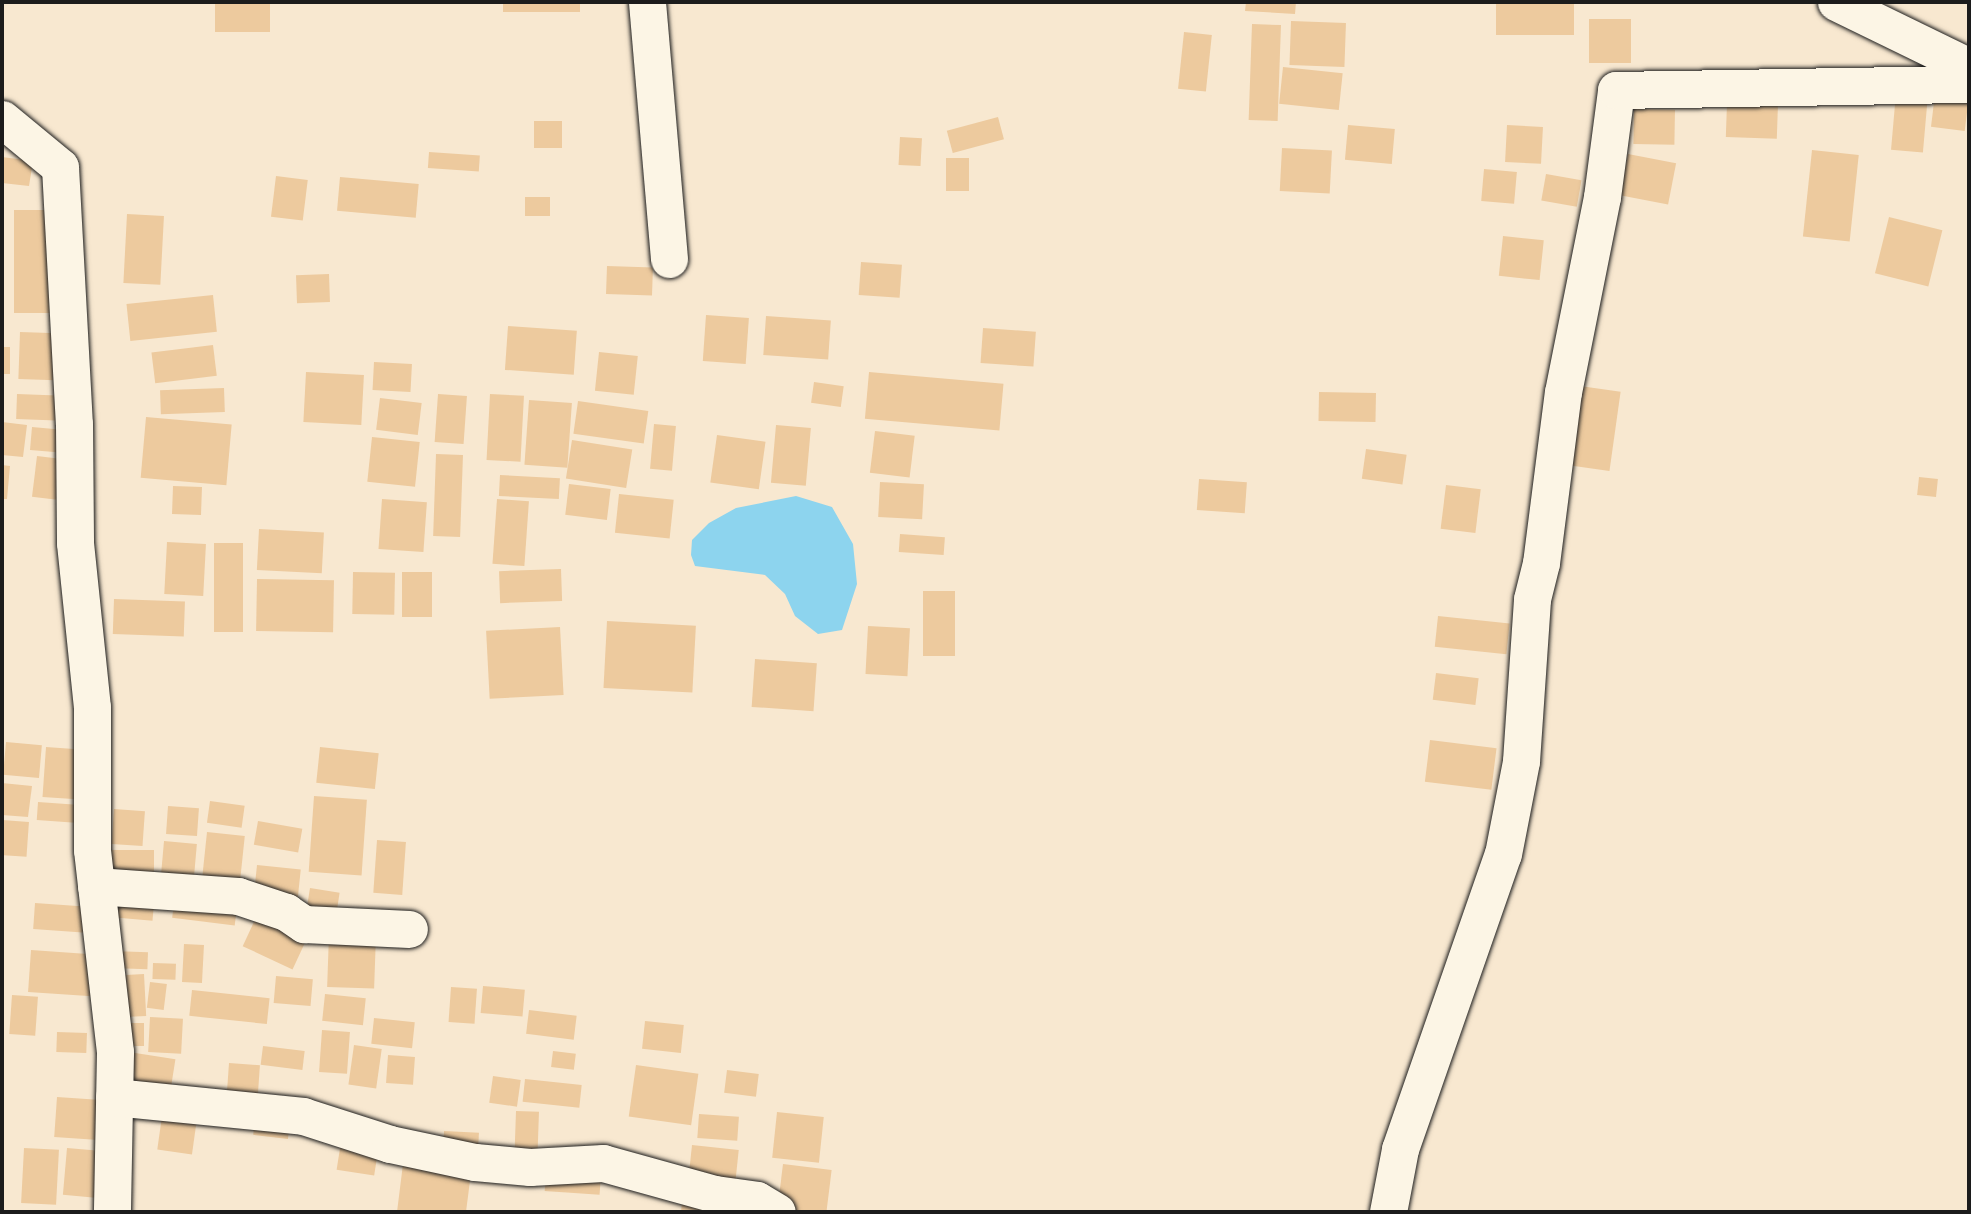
<!DOCTYPE html>
<style>
body{margin:0}
#map{position:relative;width:1971px;height:1214px;overflow:hidden;background:#f8e8d0;font-family:"Playpen Sans",sans-serif}
div>[style]{position:absolute}
.water>*{inset:0;background:#8dd4ee}
.building>*{inset:0;background:#edca9e;transform-origin:0 0}
.roads{filter:drop-shadow(0 0 2px #1c1c1c) drop-shadow(0 0 2px #1c1c1c)}
.minor>*{height:37px;margin:-18.5px;padding:0 18.5px;transform-origin:18.5px;border-radius:18.5px;background:#fcf5e5}
span{translate:-50% -50%;white-space:nowrap;text-align:center;line-height:1.15;-webkit-text-stroke:7px #fcf5e5;paint-order:stroke}
.frame{position:absolute;inset:0;border:4px solid #1c1c1c;pointer-events:none}
</style>
<div id="map">
<div class="water">
<i style="clip-path:polygon(796px 496px,832px 507px,853px 544px,857px 584px,842px 630px,818px 634px,795px 616px,785px 594px,765px 575px,695px 566px,691px 555px,692px 540px,709px 523px,736px 508px)"></i>
</div>
<div class="building">
<i style="left:215px;top:2px;width:55px;height:30px"></i>
<i style="left:503px;top:2px;width:77px;height:10px"></i>
<i style="clip-path:polygon(1246px 2px,1296px 2px,1295px 14px,1245px 11px)"></i>
<i style="left:1496px;top:2px;width:78px;height:33px"></i>
<i style="left:1589px;top:19px;width:42px;height:44px"></i>
<i style="left:1291px;top:21px;width:55px;height:44px;rotate:2deg"></i>
<i style="left:1252px;top:24px;width:29px;height:96px;rotate:2deg"></i>
<i style="left:1184px;top:32px;width:28px;height:57px;rotate:6deg"></i>
<i style="left:1283px;top:67px;width:60px;height:37px;rotate:6deg"></i>
<i style="left:1896px;top:93px;width:32px;height:57px;rotate:5deg"></i>
<i style="left:1935px;top:94px;width:34px;height:33px;rotate:7deg"></i>
<i style="left:1727px;top:103px;width:51px;height:34px;rotate:2deg"></i>
<i style="left:1634px;top:109px;width:41px;height:35px;rotate:1deg"></i>
<i style="left:998px;top:117px;width:23px;height:53px;rotate:75deg"></i>
<i style="left:534px;top:121px;width:28px;height:27px"></i>
<i style="left:1348px;top:125px;width:47px;height:35px;rotate:5deg"></i>
<i style="left:1507px;top:125px;width:36px;height:37px;rotate:3deg"></i>
<i style="left:900px;top:137px;width:22px;height:28px;rotate:3deg"></i>
<i style="left:1282px;top:148px;width:50px;height:43px;rotate:3deg"></i>
<i style="left:1812px;top:150px;width:47px;height:87px;rotate:6deg"></i>
<i style="left:429px;top:152px;width:51px;height:16px;rotate:4deg"></i>
<i style="left:1628px;top:154px;width:49px;height:42px;rotate:11deg"></i>
<i style="clip-path:polygon(2px 157px,33px 161px,29px 186px,2px 183px)"></i>
<i style="left:946px;top:158px;width:23px;height:33px"></i>
<i style="left:1484px;top:169px;width:33px;height:32px;rotate:5deg"></i>
<i style="left:1546px;top:174px;width:36px;height:27px;rotate:10deg"></i>
<i style="left:276px;top:176px;width:32px;height:41px;rotate:7deg"></i>
<i style="left:340px;top:177px;width:79px;height:34px;rotate:5deg"></i>
<i style="left:525px;top:197px;width:25px;height:19px"></i>
<i style="left:14px;top:210px;width:39px;height:103px"></i>
<i style="left:127px;top:214px;width:37px;height:69px;rotate:3deg"></i>
<i style="left:1889px;top:217px;width:55px;height:58px;rotate:14deg"></i>
<i style="left:1503px;top:236px;width:41px;height:40px;rotate:6deg"></i>
<i style="left:861px;top:262px;width:41px;height:33px;rotate:4deg"></i>
<i style="left:607px;top:266px;width:46px;height:28px;rotate:2deg"></i>
<i style="left:329px;top:274px;width:28px;height:33px;rotate:88deg"></i>
<i style="left:213px;top:295px;width:37px;height:87px;rotate:84deg"></i>
<i style="left:706px;top:315px;width:43px;height:46px;rotate:4deg"></i>
<i style="left:766px;top:316px;width:65px;height:39px;rotate:4deg"></i>
<i style="left:508px;top:326px;width:69px;height:44px;rotate:4deg"></i>
<i style="left:983px;top:328px;width:53px;height:35px;rotate:4deg"></i>
<i style="left:20px;top:332px;width:37px;height:47px;rotate:2deg"></i>
<i style="left:213px;top:345px;width:31px;height:62px;rotate:83deg"></i>
<i style="left:2px;top:347px;width:8px;height:27px"></i>
<i style="left:599px;top:352px;width:39px;height:39px;rotate:6deg"></i>
<i style="left:374px;top:362px;width:38px;height:28px;rotate:3deg"></i>
<i style="left:306px;top:372px;width:58px;height:50px;rotate:3deg"></i>
<i style="left:869px;top:372px;width:135px;height:47px;rotate:5deg"></i>
<i style="left:814px;top:382px;width:30px;height:21px;rotate:8deg"></i>
<i style="left:1580px;top:386px;width:41px;height:80px;rotate:8deg"></i>
<i style="left:224px;top:388px;width:24px;height:64px;rotate:88deg"></i>
<i style="left:1319px;top:392px;width:57px;height:29px;rotate:1deg"></i>
<i style="left:17px;top:394px;width:47px;height:25px;rotate:2deg"></i>
<i style="left:438px;top:394px;width:29px;height:48px;rotate:4deg"></i>
<i style="left:490px;top:394px;width:34px;height:66px;rotate:3deg"></i>
<i style="left:380px;top:398px;width:42px;height:32px;rotate:7deg"></i>
<i style="left:529px;top:400px;width:43px;height:65px;rotate:4deg"></i>
<i style="left:578px;top:401px;width:71px;height:33px;rotate:8deg"></i>
<i style="left:146px;top:417px;width:86px;height:61px;rotate:5deg"></i>
<i style="clip-path:polygon(2px 422px,27px 425px,23px 457px,2px 455px)"></i>
<i style="left:654px;top:424px;width:22px;height:45px;rotate:5deg"></i>
<i style="left:776px;top:425px;width:35px;height:58px;rotate:5deg"></i>
<i style="left:32px;top:427px;width:33px;height:23px;rotate:5deg"></i>
<i style="left:875px;top:431px;width:40px;height:42px;rotate:7deg"></i>
<i style="left:717px;top:435px;width:49px;height:48px;rotate:8deg"></i>
<i style="left:372px;top:437px;width:48px;height:45px;rotate:6deg"></i>
<i style="left:572px;top:440px;width:61px;height:39px;rotate:9deg"></i>
<i style="left:1366px;top:449px;width:41px;height:30px;rotate:8deg"></i>
<i style="left:436px;top:454px;width:27px;height:82px;rotate:2deg"></i>
<i style="left:37px;top:456px;width:25px;height:41px;rotate:7deg"></i>
<i style="clip-path:polygon(2px 465px,10px 466px,7px 499px,2px 499px)"></i>
<i style="left:500px;top:475px;width:60px;height:21px;rotate:3deg"></i>
<i style="left:1919px;top:477px;width:19px;height:18px;rotate:6deg"></i>
<i style="left:1199px;top:479px;width:48px;height:31px;rotate:4deg"></i>
<i style="left:880px;top:482px;width:44px;height:35px;rotate:3deg"></i>
<i style="left:569px;top:484px;width:42px;height:31px;rotate:7deg"></i>
<i style="left:1446px;top:485px;width:35px;height:44px;rotate:7deg"></i>
<i style="left:173px;top:486px;width:29px;height:28px;rotate:2deg"></i>
<i style="left:619px;top:494px;width:55px;height:39px;rotate:6deg"></i>
<i style="left:382px;top:499px;width:45px;height:50px;rotate:4deg"></i>
<i style="left:497px;top:499px;width:32px;height:65px;rotate:4deg"></i>
<i style="left:259px;top:529px;width:65px;height:41px;rotate:3deg"></i>
<i style="left:900px;top:534px;width:45px;height:18px;rotate:4deg"></i>
<i style="left:167px;top:542px;width:39px;height:52px;rotate:3deg"></i>
<i style="left:214px;top:543px;width:29px;height:89px"></i>
<i style="left:561px;top:569px;width:32px;height:62px;rotate:88deg"></i>
<i style="left:353px;top:572px;width:42px;height:42px;rotate:1deg"></i>
<i style="left:402px;top:572px;width:30px;height:45px"></i>
<i style="left:257px;top:579px;width:77px;height:52px;rotate:1deg"></i>
<i style="left:923px;top:591px;width:32px;height:65px"></i>
<i style="left:114px;top:599px;width:71px;height:35px;rotate:2deg"></i>
<i style="left:1438px;top:616px;width:72px;height:31px;rotate:6deg"></i>
<i style="left:607px;top:621px;width:89px;height:67px;rotate:3deg"></i>
<i style="left:868px;top:626px;width:42px;height:48px;rotate:3deg"></i>
<i style="left:560px;top:627px;width:68px;height:74px;rotate:87deg"></i>
<i style="left:755px;top:659px;width:62px;height:48px;rotate:4deg"></i>
<i style="left:1436px;top:673px;width:43px;height:27px;rotate:7deg"></i>
<i style="left:1430px;top:740px;width:67px;height:42px;rotate:7deg"></i>
<i style="left:6px;top:742px;width:36px;height:33px;rotate:5deg"></i>
<i style="left:46px;top:747px;width:42px;height:50px;rotate:4deg"></i>
<i style="left:320px;top:747px;width:59px;height:36px;rotate:6deg"></i>
<i style="clip-path:polygon(2px 783px,32px 786px,28px 817px,2px 815px)"></i>
<i style="left:314px;top:796px;width:53px;height:76px;rotate:4deg"></i>
<i style="left:210px;top:801px;width:35px;height:22px;rotate:8deg"></i>
<i style="left:38px;top:802px;width:42px;height:18px;rotate:4deg"></i>
<i style="left:168px;top:806px;width:31px;height:28px;rotate:4deg"></i>
<i style="left:114px;top:809px;width:31px;height:35px;rotate:4deg"></i>
<i style="left:2px;top:820px;width:27px;height:35px;rotate:4deg"></i>
<i style="left:258px;top:821px;width:45px;height:24px;rotate:10deg"></i>
<i style="left:207px;top:832px;width:38px;height:50px;rotate:6deg"></i>
<i style="left:377px;top:840px;width:29px;height:53px;rotate:4deg"></i>
<i style="left:164px;top:841px;width:33px;height:39px;rotate:5deg"></i>
<i style="left:107px;top:850px;width:47px;height:27px"></i>
<i style="left:257px;top:865px;width:44px;height:32px;rotate:6deg"></i>
<i style="left:310px;top:888px;width:30px;height:24px;rotate:9deg"></i>
<i style="left:112px;top:890px;width:43px;height:27px;rotate:5deg"></i>
<i style="left:175px;top:895px;width:63px;height:23px;rotate:7deg"></i>
<i style="left:35px;top:903px;width:53px;height:26px;rotate:4deg"></i>
<i style="left:260px;top:909px;width:55px;height:41px;rotate:25deg"></i>
<i style="left:329px;top:934px;width:47px;height:53px;rotate:2deg"></i>
<i style="left:184px;top:944px;width:20px;height:38px;rotate:3deg"></i>
<i style="left:31px;top:950px;width:64px;height:42px;rotate:4deg"></i>
<i style="left:112px;top:951px;width:36px;height:17px;rotate:2deg"></i>
<i style="left:153px;top:963px;width:23px;height:16px;rotate:2deg"></i>
<i style="left:144px;top:974px;width:42px;height:27px;rotate:87deg"></i>
<i style="left:276px;top:976px;width:37px;height:27px;rotate:5deg"></i>
<i style="left:150px;top:982px;width:17px;height:26px;rotate:7deg"></i>
<i style="left:483px;top:986px;width:42px;height:27px;rotate:5deg"></i>
<i style="left:451px;top:987px;width:26px;height:35px;rotate:4deg"></i>
<i style="left:192px;top:990px;width:78px;height:26px;rotate:6deg"></i>
<i style="left:325px;top:994px;width:41px;height:27px;rotate:6deg"></i>
<i style="left:12px;top:995px;width:26px;height:39px;rotate:4deg"></i>
<i style="left:529px;top:1010px;width:48px;height:24px;rotate:7deg"></i>
<i style="left:150px;top:1017px;width:33px;height:35px;rotate:3deg"></i>
<i style="left:374px;top:1018px;width:41px;height:26px;rotate:6deg"></i>
<i style="left:645px;top:1021px;width:39px;height:28px;rotate:6deg"></i>
<i style="left:123px;top:1023px;width:21px;height:23px"></i>
<i style="left:322px;top:1030px;width:28px;height:42px;rotate:4deg"></i>
<i style="left:57px;top:1032px;width:30px;height:20px;rotate:2deg"></i>
<i style="left:354px;top:1045px;width:28px;height:40px;rotate:8deg"></i>
<i style="left:263px;top:1046px;width:42px;height:19px;rotate:7deg"></i>
<i style="left:553px;top:1051px;width:23px;height:16px;rotate:7deg"></i>
<i style="left:129px;top:1052px;width:47px;height:31px;rotate:9deg"></i>
<i style="left:388px;top:1055px;width:27px;height:28px;rotate:4deg"></i>
<i style="left:229px;top:1063px;width:31px;height:44px;rotate:4deg"></i>
<i style="left:636px;top:1065px;width:63px;height:52px;rotate:8deg"></i>
<i style="left:727px;top:1070px;width:32px;height:23px;rotate:7deg"></i>
<i style="left:493px;top:1076px;width:28px;height:27px;rotate:8deg"></i>
<i style="left:525px;top:1079px;width:57px;height:23px;rotate:6deg"></i>
<i style="left:57px;top:1097px;width:48px;height:40px;rotate:4deg"></i>
<i style="left:163px;top:1109px;width:35px;height:41px;rotate:8deg"></i>
<i style="left:516px;top:1111px;width:23px;height:47px;rotate:2deg"></i>
<i style="left:256px;top:1112px;width:35px;height:23px;rotate:7deg"></i>
<i style="left:777px;top:1112px;width:47px;height:46px;rotate:6deg"></i>
<i style="left:699px;top:1114px;width:40px;height:24px;rotate:4deg"></i>
<i style="left:444px;top:1131px;width:35px;height:25px;rotate:3deg"></i>
<i style="left:341px;top:1142px;width:38px;height:28px;rotate:9deg"></i>
<i style="left:692px;top:1145px;width:47px;height:32px;rotate:6deg"></i>
<i style="left:24px;top:1148px;width:35px;height:55px;rotate:3deg"></i>
<i style="left:67px;top:1148px;width:38px;height:47px;rotate:5deg"></i>
<i style="clip-path:polygon(404px 1156px,472px 1165px,466px 1212px,397px 1212px)"></i>
<i style="left:783px;top:1164px;width:49px;height:44px;rotate:7deg"></i>
<i style="left:546px;top:1172px;width:55px;height:19px;rotate:4deg"></i>
<i style="clip-path:polygon(682px 1202px,736px 1212px,681px 1212px)"></i>
</div>
<div class="roads">
<div class="minor">
<i style="left:647px;top:2px;width:258px;rotate:85.1deg"></i>
<i style="left:1836px;top:2px;width:148px;rotate:26deg"></i>
<i style="left:2px;top:119px;width:75px;rotate:39.6deg"></i>
<i style="left:60px;top:167px;width:257px;rotate:86.9deg"></i>
<i style="left:74px;top:424px;width:119px;rotate:89.5deg"></i>
<i style="left:75px;top:543px;width:165px;rotate:84.1deg"></i>
<i style="left:92px;top:707px;width:143px;rotate:90deg"></i>
<i style="left:92px;top:850px;width:203px;rotate:83.5deg"></i>
<i style="left:115px;top:1052px;width:160px;rotate:91.1deg"></i>
<i style="left:96px;top:886px;width:142px;rotate:4deg"></i>
<i style="left:238px;top:896px;width:51px;rotate:18.4deg"></i>
<i style="left:286px;top:912px;width:22px;rotate:34deg"></i>
<i style="left:304px;top:924px;width:105px;rotate:2.7deg"></i>
<i style="left:114px;top:1097px;width:190px;rotate:5.7deg"></i>
<i style="left:303px;top:1116px;width:91px;rotate:17.8deg"></i>
<i style="left:390px;top:1144px;width:87px;rotate:12deg"></i>
<i style="left:475px;top:1162px;width:55px;rotate:5.2deg"></i>
<i style="left:530px;top:1167px;width:73px;rotate:-3.1deg"></i>
<i style="left:603px;top:1163px;width:116px;rotate:15.5deg"></i>
<i style="left:715px;top:1194px;width:42px;rotate:8.1deg"></i>
<i style="left:757px;top:1200px;width:23px;rotate:31deg"></i>
<i style="left:1388px;top:1212px;width:64px;rotate:-79.2deg"></i>
<i style="left:1400px;top:1149px;width:312px;rotate:-70.8deg"></i>
<i style="left:1503px;top:854px;width:95px;rotate:-79deg"></i>
<i style="left:1521px;top:761px;width:162px;rotate:-86.1deg"></i>
<i style="left:1532px;top:599px;width:37px;rotate:-76deg"></i>
<i style="left:1541px;top:563px;width:172px;rotate:-82.7deg"></i>
<i style="left:1563px;top:392px;width:199px;rotate:-78.7deg"></i>
<i style="left:1602px;top:197px;width:108px;rotate:-82.5deg"></i>
<i style="left:1616px;top:90px;width:353px;rotate:-1deg"></i>
</div>
</div>
<div class="frame"></div>
</div>
